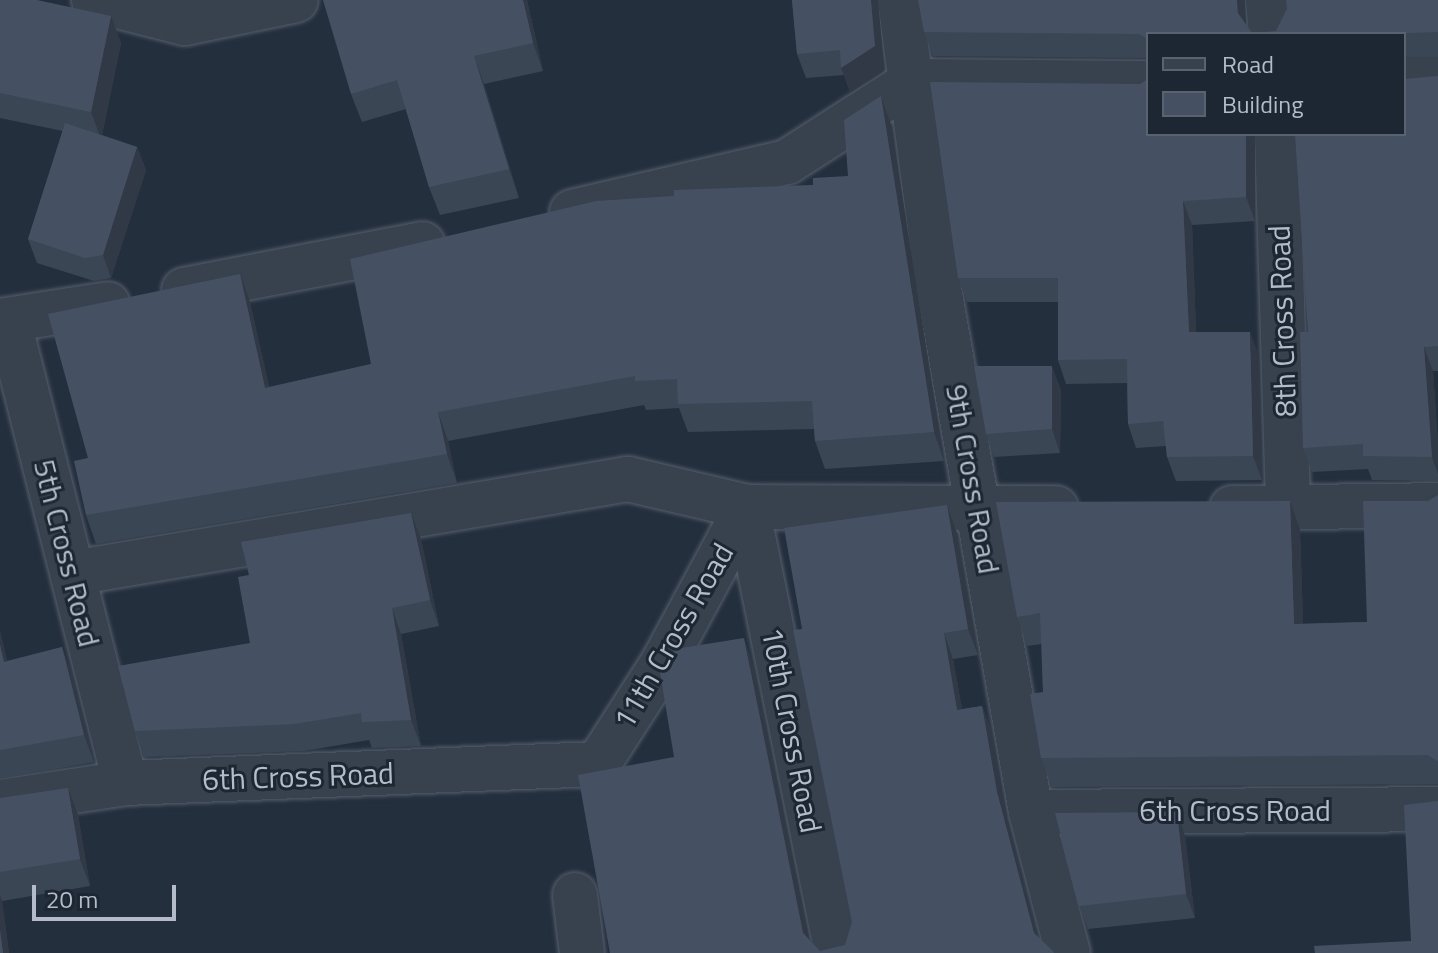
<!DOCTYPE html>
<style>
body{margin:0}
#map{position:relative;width:1438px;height:953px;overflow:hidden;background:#242f3e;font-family:"Titillium Web",sans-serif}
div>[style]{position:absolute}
.roads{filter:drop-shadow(0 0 2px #565f6c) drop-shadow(0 0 2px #565f6c)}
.minor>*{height:44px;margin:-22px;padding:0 22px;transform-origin:22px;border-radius:22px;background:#38414e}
.wall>*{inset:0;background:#3b4654}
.shaded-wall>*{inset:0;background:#303945}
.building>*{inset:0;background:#455162}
span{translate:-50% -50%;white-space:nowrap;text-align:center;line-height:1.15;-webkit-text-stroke:6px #1d2633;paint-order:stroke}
.street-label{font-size:30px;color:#b4bcc9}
.legend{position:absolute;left:1146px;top:32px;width:260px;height:104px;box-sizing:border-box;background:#1d2633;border:2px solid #59626f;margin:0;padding:10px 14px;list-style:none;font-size:24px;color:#b4bcc9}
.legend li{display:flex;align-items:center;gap:16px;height:40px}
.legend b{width:40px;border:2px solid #59626f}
.scale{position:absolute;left:32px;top:885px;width:144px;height:36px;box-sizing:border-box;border:4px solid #b4bcc9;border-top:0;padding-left:10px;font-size:24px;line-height:28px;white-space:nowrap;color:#b4bcc9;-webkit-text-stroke:6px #1d2633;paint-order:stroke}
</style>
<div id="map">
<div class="roads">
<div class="minor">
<i style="left:94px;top:0;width:94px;rotate:14.2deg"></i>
<i style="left:185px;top:23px;width:113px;rotate:-11.7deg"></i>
<i style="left:900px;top:0;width:268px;rotate:82.5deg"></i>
<i style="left:935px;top:266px;width:554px;rotate:80.03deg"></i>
<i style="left:1031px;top:812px;width:146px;rotate:75.3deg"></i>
<i style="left:1268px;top:0;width:34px;rotate:85deg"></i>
<i style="left:1404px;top:79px;width:34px;rotate:-2deg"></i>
<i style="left:1277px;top:134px;width:373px;rotate:88.3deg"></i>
<i style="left:572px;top:212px;width:221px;rotate:-13.1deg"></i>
<i style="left:787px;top:162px;width:150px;rotate:-32.7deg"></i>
<i style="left:913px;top:81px;width:235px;rotate:0.5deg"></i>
<i style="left:184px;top:290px;width:243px;rotate:-10.9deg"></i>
<i style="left:0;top:321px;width:109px;rotate:-8.9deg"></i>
<i style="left:9px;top:323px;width:474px;rotate:75.8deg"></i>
<i style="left:747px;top:507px;width:455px;rotate:78.6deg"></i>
<i style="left:1232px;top:508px;width:206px;rotate:-0.8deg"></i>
<i style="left:73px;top:573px;width:563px;rotate:-9.61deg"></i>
<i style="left:628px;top:479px;width:122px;rotate:13.2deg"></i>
<i style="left:747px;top:507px;width:309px;rotate:0.2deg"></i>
<i style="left:0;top:802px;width:126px;rotate:-8.6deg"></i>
<i style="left:125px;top:783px;width:473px;rotate:-2.3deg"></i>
<i style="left:598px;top:764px;width:122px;rotate:-57.3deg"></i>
<i style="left:664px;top:661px;width:175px;rotate:-61.7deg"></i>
<i style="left:1031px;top:812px;width:407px;rotate:-0.4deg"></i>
<i style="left:575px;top:895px;width:58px;rotate:83.1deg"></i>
</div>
</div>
<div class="wall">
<i style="clip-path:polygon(0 0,111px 16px,121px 43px,102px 135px,137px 147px,146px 170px,111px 278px,94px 281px,37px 263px,28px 239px,63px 131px,0 118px)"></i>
<i style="clip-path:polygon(527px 0,543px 71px,484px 84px,519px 198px,440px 215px,429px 187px,406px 109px,362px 122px,351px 94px)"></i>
<i style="clip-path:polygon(792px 0,878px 0,884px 70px,850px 92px,844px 75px,806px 78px,797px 54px)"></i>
<i style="clip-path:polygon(1438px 0,1438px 57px,1404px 57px,1404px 34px,1148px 34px,1148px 58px,933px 56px,924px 32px,1246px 24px,1252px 33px,1276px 31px)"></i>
<i style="clip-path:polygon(1438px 76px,1438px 371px,1433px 371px,1438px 444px,1438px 481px,1372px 480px,1368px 469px,1312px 472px,1303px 448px,1308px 332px)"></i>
<i style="clip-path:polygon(1140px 84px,1255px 134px,1255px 221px,1192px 225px,1196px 332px,1259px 356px,1262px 480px,1176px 481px,1167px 457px,1166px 446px,1136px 448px,1128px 424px,1127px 383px,1066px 384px,1058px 360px,1058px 302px,967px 302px,958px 278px)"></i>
<i style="clip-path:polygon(881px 96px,891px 125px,944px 461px,825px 469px,815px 441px,814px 429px,688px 432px,679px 408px,646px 410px,644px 405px,448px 441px,457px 483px,96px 544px,86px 515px,88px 458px,250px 302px,269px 387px,371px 364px,813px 185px,848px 176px)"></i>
<i style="clip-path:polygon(1061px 390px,1060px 453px,994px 457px,986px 434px)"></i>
<i style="clip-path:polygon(1438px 495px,1438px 784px,1052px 787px,1041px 758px,1043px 692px,1042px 644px,1027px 646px,1017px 617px,1290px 501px,1300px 530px,1303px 624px,1367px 622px,1428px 501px)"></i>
<i style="clip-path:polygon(947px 505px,956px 531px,978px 655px,953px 659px,962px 709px,982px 706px,992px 732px,1007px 818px,1038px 937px,1054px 953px,610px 953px,674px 757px,753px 664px,809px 938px,820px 951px,845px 945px,852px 922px,802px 629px)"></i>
<i style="clip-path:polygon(421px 539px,439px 626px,401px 634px,421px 746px,372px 748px,369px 740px,304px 751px,144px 757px,135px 731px,250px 643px)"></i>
<i style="clip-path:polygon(0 631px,7px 661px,62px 647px,72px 675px,94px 762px,0 779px)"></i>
<i style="clip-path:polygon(68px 788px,78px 815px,90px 886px,2px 901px,9px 953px,0 953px,0 798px)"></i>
<i style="clip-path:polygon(1177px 812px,1185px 836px,1195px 918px,1088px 929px,1079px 906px)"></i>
</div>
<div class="shaded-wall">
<i style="clip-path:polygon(523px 0,527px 0,543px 71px,533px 43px)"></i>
<i style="clip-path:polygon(871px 0,878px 0,884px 70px,850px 92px,841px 68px)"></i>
<i style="clip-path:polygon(1237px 0,1245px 0,1246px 34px,1238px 13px)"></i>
<i style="clip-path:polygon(111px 16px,121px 43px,101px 139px,91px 112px)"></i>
<i style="clip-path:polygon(474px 56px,484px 84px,519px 198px,509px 169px)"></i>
<i style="clip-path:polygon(881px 96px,891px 125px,944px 461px,934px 432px)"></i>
<i style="clip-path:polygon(1246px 134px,1255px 134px,1255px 221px,1246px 197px)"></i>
<i style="clip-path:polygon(137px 147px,146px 170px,111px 278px,103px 255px)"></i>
<i style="clip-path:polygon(1183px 201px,1192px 225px,1197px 356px,1189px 332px)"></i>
<i style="clip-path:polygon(240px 274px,250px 302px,276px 416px,265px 388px)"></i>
<i style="clip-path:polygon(1250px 332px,1259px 356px,1262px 480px,1253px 456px)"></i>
<i style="clip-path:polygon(1424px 347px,1433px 371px,1438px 444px,1438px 474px,1432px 457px)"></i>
<i style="clip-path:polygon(1052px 366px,1061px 390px,1060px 453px,1052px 429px)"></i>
<i style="clip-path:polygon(438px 412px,448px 441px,457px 483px,447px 454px)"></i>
<i style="clip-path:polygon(1290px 501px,1300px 530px,1304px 653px,1294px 624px)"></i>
<i style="clip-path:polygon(947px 505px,956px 531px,978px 655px,968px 629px)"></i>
<i style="clip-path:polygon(411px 513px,421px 539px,439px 626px,430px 600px)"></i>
<i style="clip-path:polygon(392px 608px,401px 634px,421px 746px,411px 720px)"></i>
<i style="clip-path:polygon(0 631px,14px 689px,4px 662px,0 645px)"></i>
<i style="clip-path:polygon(944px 633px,953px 659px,967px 736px,957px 710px)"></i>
<i style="clip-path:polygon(744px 638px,753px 664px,812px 953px,803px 933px)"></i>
<i style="clip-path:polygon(62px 647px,72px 675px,94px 762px,84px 735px)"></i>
<i style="clip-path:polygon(982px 706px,992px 732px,1007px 818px,1042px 953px,1034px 933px,997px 792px)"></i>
<i style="clip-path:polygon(68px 788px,78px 815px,90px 886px,80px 859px)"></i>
<i style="clip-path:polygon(1177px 812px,1185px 836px,1195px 918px,1186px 894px)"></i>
<i style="clip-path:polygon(0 895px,2px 901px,9px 953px,3px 953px,0 930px)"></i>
</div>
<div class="building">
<i style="clip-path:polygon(0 0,37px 0,111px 16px,91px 112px,0 93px)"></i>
<i style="clip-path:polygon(323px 0,523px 0,533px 43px,474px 56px,509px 169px,429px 187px,397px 80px,351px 94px)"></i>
<i style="clip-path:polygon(792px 0,871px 0,875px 46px,841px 68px,840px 50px,797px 54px)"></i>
<i style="clip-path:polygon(918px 0,1237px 0,1238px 13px,1252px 33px,1276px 31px,1287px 9px,1286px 0,1438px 0,1438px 32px,1382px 34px,1148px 34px,1148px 39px,1139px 34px,924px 32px)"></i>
<i style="clip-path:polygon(1438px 76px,1438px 346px,1424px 347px,1432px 457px,1363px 456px,1363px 444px,1303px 448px,1300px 332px,1308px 332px,1295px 134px,1404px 134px,1404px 79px)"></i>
<i style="clip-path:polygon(1148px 79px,1148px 134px,1246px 134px,1246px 197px,1183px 201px,1189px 332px,1250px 332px,1253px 456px,1167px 457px,1163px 421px,1128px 424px,1127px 359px,1058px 360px,1058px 278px,958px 278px,930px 82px,1140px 84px)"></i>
<i style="clip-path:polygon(881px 96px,934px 432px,815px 441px,812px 401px,678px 404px,677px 379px,635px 381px,635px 376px,438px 412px,447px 454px,86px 515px,74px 461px,88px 458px,48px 314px,240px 274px,265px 388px,371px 364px,350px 259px,596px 201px,674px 196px,674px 190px,813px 185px,813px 178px,848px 176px,844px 120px)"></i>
<i style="clip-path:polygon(65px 123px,137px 147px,103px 255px,85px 258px,28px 239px)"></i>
<i style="clip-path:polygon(974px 366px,1052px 366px,1052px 429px,986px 434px)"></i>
<i style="clip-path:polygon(1438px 495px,1438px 761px,1427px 755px,1041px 758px,1030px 694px,1043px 692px,1040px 613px,1017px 617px,996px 502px,1290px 501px,1294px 624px,1367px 622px,1363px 501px,1428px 501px)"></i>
<i style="clip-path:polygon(947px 505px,968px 629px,944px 633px,957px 710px,982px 706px,997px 792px,1034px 933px,1053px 951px,1054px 953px,610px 953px,578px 775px,674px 757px,660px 672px,675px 649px,744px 638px,803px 933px,820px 951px,845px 945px,852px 922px,793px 630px,802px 629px,784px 528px)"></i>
<i style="clip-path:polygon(411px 513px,430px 600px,392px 608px,411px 720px,362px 722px,361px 713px,294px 724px,135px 731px,118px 666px,250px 643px,238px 577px,249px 575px,241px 542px)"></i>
<i style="clip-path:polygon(0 645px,4px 662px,62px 647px,84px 735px,0 750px)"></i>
<i style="clip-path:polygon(68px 788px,80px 859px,0 872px,0 798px)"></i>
<i style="clip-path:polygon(1438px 801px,1438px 953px,1315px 953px,1314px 946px,1411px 941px,1404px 805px)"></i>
<i style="clip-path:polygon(1177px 812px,1186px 894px,1079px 906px,1055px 813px)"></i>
<i style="clip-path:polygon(0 930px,3px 953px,0 953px)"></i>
</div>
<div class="street-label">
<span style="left:1282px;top:321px;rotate:-92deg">8th Cross Road</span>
<span style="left:973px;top:479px;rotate:80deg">9th Cross Road</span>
<span style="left:67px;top:553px;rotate:76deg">5th Cross Road</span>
<span style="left:673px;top:636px;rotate:-60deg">11th Cross Road</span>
<span style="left:792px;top:730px;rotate:79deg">10th Cross Road</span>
<span style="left:298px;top:776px;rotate:-2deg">6th Cross Road</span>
<span style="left:1235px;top:810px">6th Cross Road</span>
</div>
<ul class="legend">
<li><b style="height:10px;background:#38414e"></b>Road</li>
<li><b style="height:22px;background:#455162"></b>Building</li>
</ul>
<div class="scale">20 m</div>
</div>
